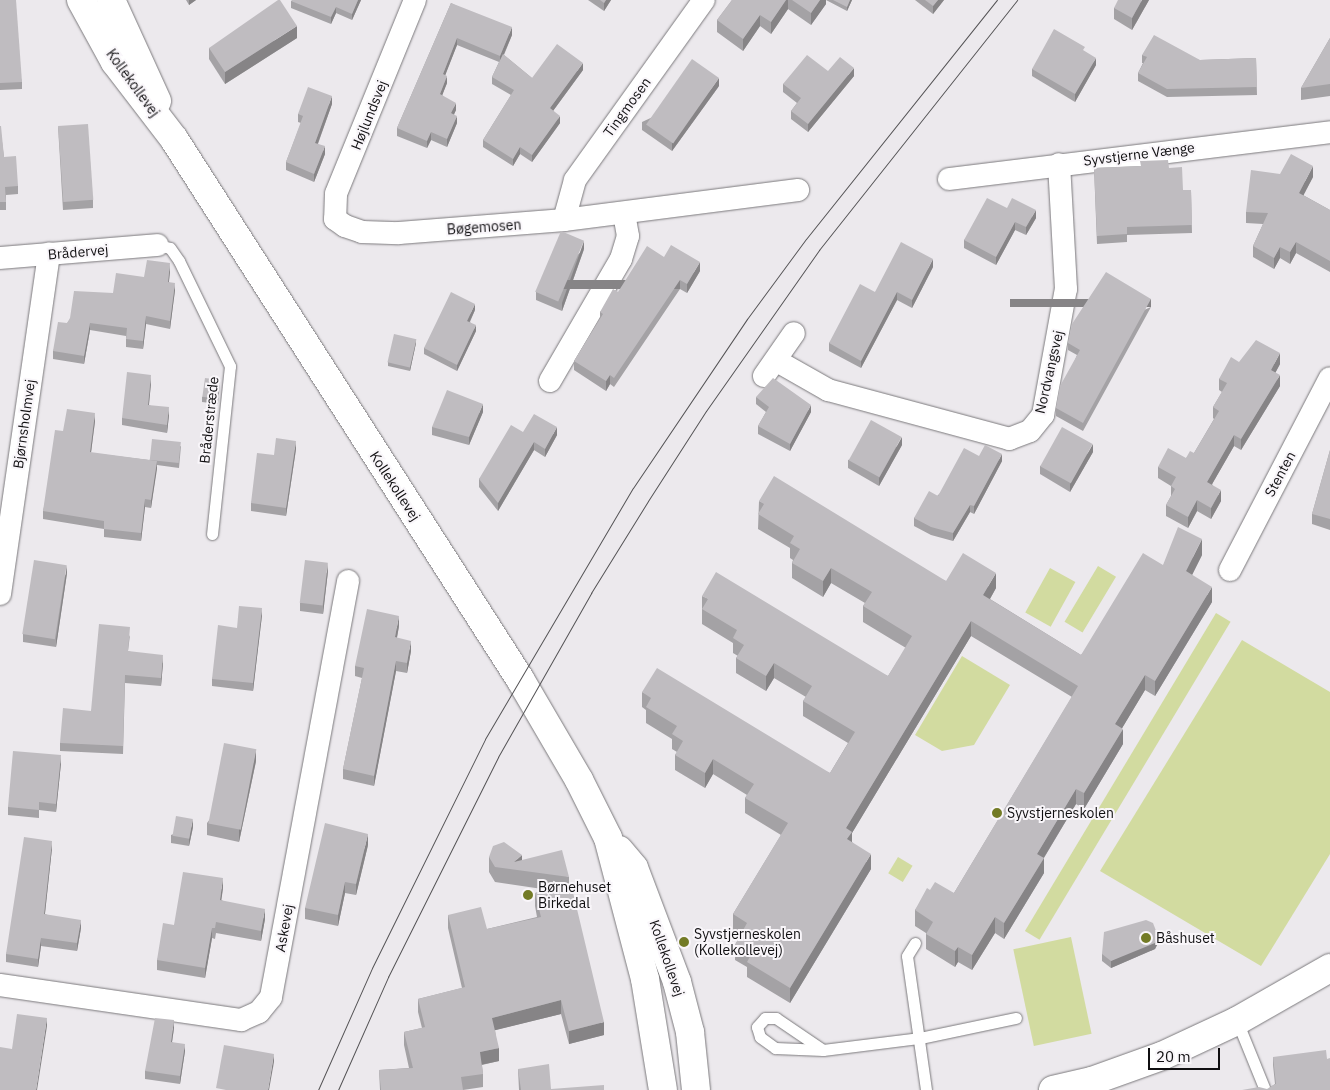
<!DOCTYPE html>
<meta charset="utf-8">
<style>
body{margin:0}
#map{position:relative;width:1330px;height:1090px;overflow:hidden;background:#ece9ed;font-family:"IBM Plex Sans",sans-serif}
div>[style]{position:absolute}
.green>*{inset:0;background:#d2dba0;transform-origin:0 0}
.roads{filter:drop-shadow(0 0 1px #7b797c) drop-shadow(0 0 1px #7b797c)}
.service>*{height:11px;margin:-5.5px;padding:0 5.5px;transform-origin:5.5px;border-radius:5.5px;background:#fff}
.minor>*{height:22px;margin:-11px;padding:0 11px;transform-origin:11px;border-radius:11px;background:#fff}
.tertiary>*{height:28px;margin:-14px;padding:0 14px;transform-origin:14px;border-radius:14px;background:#fff}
.tram>*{height:1px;margin:-0.5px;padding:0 0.5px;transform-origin:0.5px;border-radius:0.5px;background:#545355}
.wall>*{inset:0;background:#a4a2a5}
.shaded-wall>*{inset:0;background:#868486;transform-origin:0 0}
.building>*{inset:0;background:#bfbcc0;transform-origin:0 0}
.dots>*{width:14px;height:14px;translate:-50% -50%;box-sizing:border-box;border:2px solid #f9f6fa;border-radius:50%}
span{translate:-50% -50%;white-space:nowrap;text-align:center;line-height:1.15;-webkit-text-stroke:4px #f9f6fa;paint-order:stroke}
.street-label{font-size:14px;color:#100f11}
.poi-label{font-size:14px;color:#100f11}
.left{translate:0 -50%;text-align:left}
.scale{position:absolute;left:1148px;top:1048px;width:72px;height:22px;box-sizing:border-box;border:2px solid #100f11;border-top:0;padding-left:6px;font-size:15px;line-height:18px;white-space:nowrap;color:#100f11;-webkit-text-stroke:4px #f9f6fa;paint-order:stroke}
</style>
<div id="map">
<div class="green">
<i style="left:1098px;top:566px;width:21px;height:65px;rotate:31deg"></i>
<i style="left:1050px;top:568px;width:29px;height:51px;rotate:29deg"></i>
<i style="left:1216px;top:613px;width:17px;height:371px;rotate:31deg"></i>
<i style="clip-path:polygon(1242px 640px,1330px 692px,1330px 854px,1261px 966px,1100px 871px)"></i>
<i style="clip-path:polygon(962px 656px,1010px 685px,974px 745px,942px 751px,915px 735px)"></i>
<i style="left:898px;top:857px;width:17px;height:19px;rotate:31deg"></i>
<i style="left:1071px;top:937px;width:99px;height:59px;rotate:78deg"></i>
</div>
<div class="roads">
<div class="service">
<i style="left:157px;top:245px;width:13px;rotate:13deg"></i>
<i style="left:170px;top:248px;width:16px;rotate:55deg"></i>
<i style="left:179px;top:261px;width:117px;rotate:64.1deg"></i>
<i style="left:230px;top:366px;width:169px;rotate:96.1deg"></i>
<i style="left:915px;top:943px;width:15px;rotate:122deg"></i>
<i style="left:907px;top:956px;width:135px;rotate:81.9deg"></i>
<i style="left:1237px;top:1021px;width:74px;rotate:67.9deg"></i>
<i style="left:823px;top:1050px;width:57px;rotate:-145.8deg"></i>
<i style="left:776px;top:1018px;width:11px;rotate:180deg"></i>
<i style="left:765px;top:1018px;width:12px;rotate:132deg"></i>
<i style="left:757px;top:1027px;width:10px;rotate:73deg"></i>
<i style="left:760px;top:1037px;width:19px;rotate:36deg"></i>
<i style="left:775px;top:1048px;width:48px;rotate:2.4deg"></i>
<i style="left:823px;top:1050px;width:98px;rotate:-7.1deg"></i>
<i style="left:920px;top:1038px;width:98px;rotate:-11.8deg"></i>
</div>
<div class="minor">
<i style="left:415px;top:0;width:209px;rotate:112.2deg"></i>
<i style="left:336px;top:194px;width:25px;rotate:92deg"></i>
<i style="left:335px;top:219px;width:12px;rotate:35deg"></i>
<i style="left:345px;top:226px;width:18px;rotate:19deg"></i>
<i style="left:362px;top:232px;width:37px;rotate:2deg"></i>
<i style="left:399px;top:233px;width:166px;rotate:-4.5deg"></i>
<i style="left:564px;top:220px;width:236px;rotate:-7.3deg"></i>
<i style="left:949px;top:179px;width:384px;rotate:-7deg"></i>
<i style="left:564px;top:220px;width:41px;rotate:-74.6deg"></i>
<i style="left:575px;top:180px;width:221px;rotate:-54.4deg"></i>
<i style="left:0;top:258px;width:158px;rotate:-4.7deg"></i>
<i style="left:777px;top:361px;width:59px;rotate:29.6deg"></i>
<i style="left:828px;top:390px;width:188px;rotate:15.1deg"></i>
<i style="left:1009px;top:439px;width:22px;rotate:-21deg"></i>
<i style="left:1030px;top:431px;width:21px;rotate:-51deg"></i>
<i style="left:1043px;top:415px;width:128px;rotate:-79.7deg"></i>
<i style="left:1066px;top:289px;width:125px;rotate:-93.2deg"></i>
<i style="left:764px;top:376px;width:52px;rotate:-55.1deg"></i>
<i style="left:550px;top:381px;width:141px;rotate:-59.8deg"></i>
<i style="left:621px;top:259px;width:24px;rotate:-73deg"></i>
<i style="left:628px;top:236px;width:22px;rotate:-100deg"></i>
<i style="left:1230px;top:570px;width:216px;rotate:-62.5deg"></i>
<i style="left:0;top:594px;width:344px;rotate:-81.8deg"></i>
<i style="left:0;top:985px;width:244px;rotate:8.3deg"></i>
<i style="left:241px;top:1020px;width:20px;rotate:-24deg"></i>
<i style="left:259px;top:1012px;width:19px;rotate:-51deg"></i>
<i style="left:271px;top:997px;width:423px;rotate:-79.5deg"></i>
</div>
<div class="tertiary">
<i style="left:81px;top:0;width:71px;rotate:61.3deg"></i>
<i style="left:115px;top:62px;width:97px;rotate:52.5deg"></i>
<i style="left:174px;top:139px;width:641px;rotate:57.35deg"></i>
<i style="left:520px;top:679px;width:117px;rotate:59.7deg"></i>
<i style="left:579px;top:780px;width:65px;rotate:63.4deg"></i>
<i style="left:608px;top:838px;width:146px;rotate:75.3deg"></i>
<i style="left:645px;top:979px;width:112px;rotate:80.8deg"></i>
<i style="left:111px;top:0;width:111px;rotate:65.5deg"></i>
<i style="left:619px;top:850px;width:23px;rotate:50deg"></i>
<i style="left:634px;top:868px;width:122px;rotate:69.3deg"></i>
<i style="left:677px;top:982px;width:52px;rotate:75.4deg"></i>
<i style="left:690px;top:1032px;width:58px;rotate:84.1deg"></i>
<i style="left:1053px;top:1090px;width:40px;rotate:-13deg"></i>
<i style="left:1092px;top:1081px;width:74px;rotate:-19.7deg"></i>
<i style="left:1162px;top:1056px;width:83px;rotate:-25deg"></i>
<i style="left:1237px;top:1021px;width:107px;rotate:-29.7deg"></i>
</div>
</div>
<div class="tram">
<i style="left:318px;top:1090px;width:133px;rotate:-66.1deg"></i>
<i style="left:372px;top:968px;width:255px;rotate:-63.7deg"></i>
<i style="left:485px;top:739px;width:291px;rotate:-59.5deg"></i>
<i style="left:633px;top:488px;width:204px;rotate:-56deg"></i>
<i style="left:747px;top:319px;width:99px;rotate:-53.6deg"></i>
<i style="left:806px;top:239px;width:306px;rotate:-51.4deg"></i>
<i style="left:338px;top:1090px;width:124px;rotate:-66.1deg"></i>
<i style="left:388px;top:977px;width:246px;rotate:-63.4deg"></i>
<i style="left:498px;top:757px;width:189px;rotate:-60.4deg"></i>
<i style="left:591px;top:593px;width:108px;rotate:-58.2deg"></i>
<i style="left:648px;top:501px;width:107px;rotate:-57.2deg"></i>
<i style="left:706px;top:411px;width:197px;rotate:-54.9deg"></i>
<i style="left:819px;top:250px;width:319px;rotate:-51.6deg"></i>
</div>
<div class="wall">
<i style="clip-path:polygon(0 0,22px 82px,22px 89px,0 90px)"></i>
<i style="clip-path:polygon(186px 0,196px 0,189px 5px)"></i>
<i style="clip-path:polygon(361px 0,352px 20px,336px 13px,331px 24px,291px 8px,291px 1px)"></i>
<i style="clip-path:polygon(588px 0,611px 0,604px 11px)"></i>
<i style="clip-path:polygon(732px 0,852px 0,847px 11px,826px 0,826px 4px,811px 25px,788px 9px,771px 34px,760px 26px,743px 51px,717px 32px,717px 20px)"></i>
<i style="clip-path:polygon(915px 0,944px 0,933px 14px)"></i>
<i style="clip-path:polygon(1149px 0,1132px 30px,1114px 19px,1114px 8px)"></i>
<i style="clip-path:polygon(451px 3px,512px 35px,504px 55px,532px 78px,583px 70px,553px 111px,560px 123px,532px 162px,520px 154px,513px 166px,483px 147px,483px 140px,511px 95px,492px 84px,492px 77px,499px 62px,457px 45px,445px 75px,447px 83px,442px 95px,456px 110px,454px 114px,457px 123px,447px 147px,431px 140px,427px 148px,397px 136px,397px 128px)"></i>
<i style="clip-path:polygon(297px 38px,225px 84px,209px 59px,209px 48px)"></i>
<i style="clip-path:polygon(1330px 38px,1330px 96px,1301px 100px,1301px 88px)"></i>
<i style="clip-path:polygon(1085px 52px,1096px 65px,1075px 102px,1032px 76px,1032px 69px)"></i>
<i style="clip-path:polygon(1142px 55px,1200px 60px,1256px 58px,1257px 95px,1167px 97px,1138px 81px,1138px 73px,1143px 63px,1142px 63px)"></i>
<i style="clip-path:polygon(828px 71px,854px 76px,808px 132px,791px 119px,791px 111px,797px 103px,783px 92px,783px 84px)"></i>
<i style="clip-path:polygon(719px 86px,672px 151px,642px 130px,642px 122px)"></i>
<i style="clip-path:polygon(332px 104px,318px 144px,325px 154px,314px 182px,286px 170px,286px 162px,301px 123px,298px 122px,298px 114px)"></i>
<i style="clip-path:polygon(0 126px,4px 157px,18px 186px,18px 194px,6px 195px,6px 210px,0 210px)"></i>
<i style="clip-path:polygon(58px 126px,93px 200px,93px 208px,63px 210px)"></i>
<i style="clip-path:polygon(1141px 166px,1169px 168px,1183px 190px,1191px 190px,1192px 233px,1127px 235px,1127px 242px,1097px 244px,1094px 168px)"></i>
<i style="clip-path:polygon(1313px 177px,1303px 195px,1330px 210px,1330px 272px,1296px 253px,1290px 264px,1280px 258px,1274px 269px,1253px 257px,1253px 246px,1263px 224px,1246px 223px,1246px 212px)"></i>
<i style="clip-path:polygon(1007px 208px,1036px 218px,1026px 235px,1015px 230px,996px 265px,964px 248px,964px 240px)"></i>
<i style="clip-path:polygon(584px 249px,562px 311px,536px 300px,536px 292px)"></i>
<i style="clip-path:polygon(933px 267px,912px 308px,897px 300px,861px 368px,829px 351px,829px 343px,875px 292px)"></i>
<i style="clip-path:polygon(170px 271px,169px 282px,175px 290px,170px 329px,146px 324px,143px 349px,126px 347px,126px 336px,90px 330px,84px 364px,53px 359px,53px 351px,67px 323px,113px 293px,144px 277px)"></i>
<i style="clip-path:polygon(700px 271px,687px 293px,680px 289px,614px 387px,610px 384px,606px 391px,574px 370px,574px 361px,600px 318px,600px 312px,618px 292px)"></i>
<i style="clip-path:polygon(1151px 307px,1083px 431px,1056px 416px,1056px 408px,1077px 355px,1068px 350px,1068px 343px)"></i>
<i style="clip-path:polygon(475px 310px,470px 322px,476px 331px,457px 371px,424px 354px,424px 348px)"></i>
<i style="clip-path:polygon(416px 343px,410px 371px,388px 366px,388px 362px)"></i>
<i style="clip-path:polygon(1239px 362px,1280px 364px,1275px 373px,1280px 386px,1241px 450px,1234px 446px,1212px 484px,1221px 501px,1211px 519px,1197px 511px,1188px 528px,1166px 516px,1166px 505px,1171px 496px,1171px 486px,1158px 478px,1158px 467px,1186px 458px,1194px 453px,1214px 419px,1213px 418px,1213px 407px,1222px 392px,1219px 390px,1219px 379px)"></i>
<i style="clip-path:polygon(151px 383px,149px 405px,169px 415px,167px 433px,122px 425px,122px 418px)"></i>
<i style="clip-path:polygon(220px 384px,218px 404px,202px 402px,202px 397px)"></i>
<i style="clip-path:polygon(756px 397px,811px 412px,790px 451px,758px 434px,758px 426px,766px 412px,756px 404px)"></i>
<i style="clip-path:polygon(483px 412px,469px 445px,432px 435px,432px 427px)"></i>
<i style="clip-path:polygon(95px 421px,91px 453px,149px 460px,181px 446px,179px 468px,157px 465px,151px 508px,145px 507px,141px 541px,104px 537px,104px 529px,43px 519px,43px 511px,63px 431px)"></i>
<i style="clip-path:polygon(523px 432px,557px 435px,545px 457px,534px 450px,498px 511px,479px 487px,479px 479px)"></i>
<i style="clip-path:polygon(902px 445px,879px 486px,848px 468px,848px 460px)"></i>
<i style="clip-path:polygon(296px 449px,286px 516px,251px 511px,251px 503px,274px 455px)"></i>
<i style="clip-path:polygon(1330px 450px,1330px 530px,1312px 524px,1312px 514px)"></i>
<i style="clip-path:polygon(1093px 452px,1070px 492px,1040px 474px,1040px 466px)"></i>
<i style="clip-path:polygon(979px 456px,1002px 461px,974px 514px,970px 512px,953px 541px,931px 535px,914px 526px,914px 518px)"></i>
<i style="clip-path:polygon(759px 501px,946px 581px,996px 588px,990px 599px,1081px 655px,1163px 565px,1202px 555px,1192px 575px,1212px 602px,1155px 696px,1145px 690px,1122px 728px,1123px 744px,1084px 809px,1076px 804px,1044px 858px,1044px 873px,1004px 939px,995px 933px,972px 970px,958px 962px,955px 967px,926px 949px,926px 933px,915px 926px,915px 910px,930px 890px,954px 893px,1072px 697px,971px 636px,852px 833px,852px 842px,871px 869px,790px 1003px,747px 977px,747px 967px,735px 960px,735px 945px,741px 934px,733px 930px,733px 914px,781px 835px,745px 813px,745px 798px,747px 795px,713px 774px,705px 788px,675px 770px,675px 755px,677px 752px,672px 749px,672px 739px,646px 723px,646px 710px,642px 707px,642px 692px,830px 773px,848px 743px,803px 716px,803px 701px,806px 697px,774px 678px,766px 691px,736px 673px,736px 658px,738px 656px,733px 653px,733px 643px,702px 624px,702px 596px,888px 676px,906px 648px,863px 622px,863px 606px,865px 603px,831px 583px,823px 597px,792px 578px,792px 563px,793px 560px,790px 558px,790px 548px,758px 529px)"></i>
<i style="clip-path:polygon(328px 571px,323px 614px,300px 611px,300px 603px)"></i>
<i style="clip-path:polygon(67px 573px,56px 647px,23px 642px,23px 634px)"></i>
<i style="clip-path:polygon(262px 615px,253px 691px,212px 686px,212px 679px,237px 628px)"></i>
<i style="clip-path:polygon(399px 626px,397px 638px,411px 651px,407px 673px,396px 671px,374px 786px,343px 779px,343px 769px,362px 678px,355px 676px,355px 666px)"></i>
<i style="clip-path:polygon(130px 635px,128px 651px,163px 663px,161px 686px,125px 683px,123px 754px,60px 751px,60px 743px,91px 711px)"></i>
<i style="clip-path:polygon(256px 761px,239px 842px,207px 835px,207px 823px)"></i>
<i style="clip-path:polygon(61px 763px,56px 812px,39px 810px,39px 818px,8px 815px,8px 807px)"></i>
<i style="clip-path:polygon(193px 827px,189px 846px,171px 843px,171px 835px)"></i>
<i style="clip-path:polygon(368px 845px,356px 895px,345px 893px,338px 926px,305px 919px,305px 908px)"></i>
<i style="clip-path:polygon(52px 848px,45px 914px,81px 928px,77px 951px,41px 946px,38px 967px,6px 962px,6px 954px)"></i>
<i style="clip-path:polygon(489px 857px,522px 860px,569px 877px,569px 885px,604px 1035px,569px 1044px,561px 1014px,495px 1030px,499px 1061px,482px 1065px,483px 1074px,483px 1087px,463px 1090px,380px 1090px,379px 1070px,409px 1068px,404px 1045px,404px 1032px,422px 1028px,418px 1012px,418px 999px,462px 988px,448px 928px,448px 915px,487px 929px,537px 917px,535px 906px,535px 893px,549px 890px,495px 882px,489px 872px)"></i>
<i style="clip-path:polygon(223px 888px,221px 900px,265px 919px,261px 941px,216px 933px,215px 939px,212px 938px,205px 978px,157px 970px,157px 960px,174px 925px)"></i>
<i style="clip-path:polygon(1158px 943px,1155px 949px,1111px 968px,1102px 961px,1102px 954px)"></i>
<i style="clip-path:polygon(174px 1028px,172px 1042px,185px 1051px,180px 1084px,145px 1079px,145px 1071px)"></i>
<i style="clip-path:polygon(1273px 1057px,1327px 1059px,1267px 1089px,1275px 1084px,1273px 1065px)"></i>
<i style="clip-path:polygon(518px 1069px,551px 1089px,604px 1090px,519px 1090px)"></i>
</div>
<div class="shaded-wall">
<i style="clip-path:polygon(189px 0,196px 0,189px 5px)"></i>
<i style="clip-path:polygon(358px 0,361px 0,352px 20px,352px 14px)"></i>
<i style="clip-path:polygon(606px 0,611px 0,604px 11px,604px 3px)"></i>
<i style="clip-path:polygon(786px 0,788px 0,788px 9px,771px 34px,771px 22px)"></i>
<i style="clip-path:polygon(820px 0,826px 0,826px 4px,811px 25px,811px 13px)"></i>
<i style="clip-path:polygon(850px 0,852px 0,847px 11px,847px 7px)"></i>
<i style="clip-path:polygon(938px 0,944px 0,933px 14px,933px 6px)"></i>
<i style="clip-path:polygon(1142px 0,1149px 0,1132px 30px,1132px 18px)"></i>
<i style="clip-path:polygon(336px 7px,336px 13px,331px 24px,331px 17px)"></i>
<i style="clip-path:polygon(760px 15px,760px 26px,743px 51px,743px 39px)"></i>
<i style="clip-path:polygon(297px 26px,297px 38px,225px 84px,225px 72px)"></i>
<i style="clip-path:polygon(512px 27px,512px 35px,500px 63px,500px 56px)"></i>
<i style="clip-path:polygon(457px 38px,457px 45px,443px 81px,443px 74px)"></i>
<i style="clip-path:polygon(1096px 58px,1096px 65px,1075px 102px,1075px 94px)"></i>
<i style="clip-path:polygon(583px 63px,583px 70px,550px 115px,550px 108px)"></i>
<i style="clip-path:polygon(854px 68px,854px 76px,808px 132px,808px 124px)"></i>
<i style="clip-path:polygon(447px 76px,447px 83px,440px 101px,440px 94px)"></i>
<i style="clip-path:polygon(719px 78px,719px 86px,672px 151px,672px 143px)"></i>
<i style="clip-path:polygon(332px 96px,332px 104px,315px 151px,315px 143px)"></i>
<i style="clip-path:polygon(456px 103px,456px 110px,451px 121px,451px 113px)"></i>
<i style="clip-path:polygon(457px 116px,457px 123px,447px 147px,447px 139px)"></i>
<i style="clip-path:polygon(560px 116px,560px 123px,532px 162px,532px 155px)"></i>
<i style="clip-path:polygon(431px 132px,431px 140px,427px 148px,427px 141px)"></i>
<i style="clip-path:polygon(325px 146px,325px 154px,314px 182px,314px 174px)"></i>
<i style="clip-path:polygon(520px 147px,520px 154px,513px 166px,513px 159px)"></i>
<i style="clip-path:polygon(1313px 166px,1313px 177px,1299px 204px,1299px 193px)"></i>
<i style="clip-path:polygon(1036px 210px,1036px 218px,1026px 235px,1026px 227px)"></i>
<i style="clip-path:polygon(1015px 222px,1015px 230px,996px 265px,996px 257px)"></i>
<i style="clip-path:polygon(584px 241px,584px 249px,562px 311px,562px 303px)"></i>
<i style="clip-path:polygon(1296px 242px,1296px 253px,1290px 264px,1290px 252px)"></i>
<i style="clip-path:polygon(1280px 247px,1280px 258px,1274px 269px,1274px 258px)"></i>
<i style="clip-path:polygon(933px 259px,933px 267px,912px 308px,912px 300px)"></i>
<i style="clip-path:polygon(700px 262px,700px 271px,687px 293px,687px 284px)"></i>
<i style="clip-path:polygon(170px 263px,170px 271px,168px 289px,168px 282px)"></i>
<i style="left:680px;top:280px;width:9px;height:118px;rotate:90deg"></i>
<i style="clip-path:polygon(175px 283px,175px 290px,170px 329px,170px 321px)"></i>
<i style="clip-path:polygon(897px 292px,897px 300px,861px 368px,861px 361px)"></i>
<i style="left:1151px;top:299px;width:8px;height:141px;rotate:90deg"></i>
<i style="clip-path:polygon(475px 304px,475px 310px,467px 327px,467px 321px)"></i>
<i style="clip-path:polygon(146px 316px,146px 324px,143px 349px,143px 341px)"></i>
<i style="clip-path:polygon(90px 323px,90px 330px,84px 364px,84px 356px)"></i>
<i style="clip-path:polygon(476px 325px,476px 331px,457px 371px,457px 365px)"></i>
<i style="clip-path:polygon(416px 339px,416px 343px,410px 371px,410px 367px)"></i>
<i style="clip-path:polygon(1280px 353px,1280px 364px,1271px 381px,1271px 370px)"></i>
<i style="clip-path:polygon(151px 375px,151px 383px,148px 413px,148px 405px)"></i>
<i style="clip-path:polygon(610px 375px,610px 384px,606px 391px,606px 381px)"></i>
<i style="clip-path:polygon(1280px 375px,1280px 386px,1241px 450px,1241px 439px)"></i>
<i style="clip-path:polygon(483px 404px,483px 412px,469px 445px,469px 437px)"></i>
<i style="clip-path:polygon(811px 405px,811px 412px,790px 451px,790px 444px)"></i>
<i style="clip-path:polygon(169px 407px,169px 415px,167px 433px,167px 425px)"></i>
<i style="clip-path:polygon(95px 413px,95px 421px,90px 460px,90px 452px)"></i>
<i style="clip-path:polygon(557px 427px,557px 435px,545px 457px,545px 449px)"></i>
<i style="clip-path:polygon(1234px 435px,1234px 446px,1207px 493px,1207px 482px)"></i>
<i style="clip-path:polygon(902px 437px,902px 445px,879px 486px,879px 478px)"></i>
<i style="clip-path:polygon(296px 441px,296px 449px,286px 516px,286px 508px)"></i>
<i style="clip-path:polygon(534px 442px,534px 450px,498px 511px,498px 503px)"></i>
<i style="clip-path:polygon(1093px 444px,1093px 452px,1070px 492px,1070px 484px)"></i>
<i style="clip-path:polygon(1002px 454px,1002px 461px,974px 514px,974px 506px)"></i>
<i style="clip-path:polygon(157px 461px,157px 469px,151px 508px,151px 500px)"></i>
<i style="clip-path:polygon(1221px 490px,1221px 501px,1211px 519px,1211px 508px)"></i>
<i style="clip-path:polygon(145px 499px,145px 507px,141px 541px,141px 533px)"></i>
<i style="clip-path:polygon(1197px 500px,1197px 511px,1188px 528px,1188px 517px)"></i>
<i style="clip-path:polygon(970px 505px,970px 512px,953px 541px,953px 533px)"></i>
<i style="clip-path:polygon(1202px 539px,1202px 555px,1186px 587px,1186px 571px)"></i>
<i style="clip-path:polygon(328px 563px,328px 571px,323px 614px,323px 606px)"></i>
<i style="clip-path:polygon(67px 565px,67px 573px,56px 647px,56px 639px)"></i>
<i style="clip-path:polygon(831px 568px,831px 583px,823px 597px,823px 581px)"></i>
<i style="clip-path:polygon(996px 573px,996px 588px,983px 611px,983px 595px)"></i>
<i style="clip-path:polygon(1212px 587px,1212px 602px,1155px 696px,1155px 681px)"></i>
<i style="clip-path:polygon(262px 608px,262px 615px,253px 691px,253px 683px)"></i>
<i style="clip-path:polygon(399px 616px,399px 626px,395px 647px,395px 637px)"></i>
<i style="clip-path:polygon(971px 621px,971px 636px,852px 833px,852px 847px,847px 855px,846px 828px)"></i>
<i style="clip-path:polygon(411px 641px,411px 651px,407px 673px,407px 663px)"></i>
<i style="clip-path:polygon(163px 655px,163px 663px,161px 686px,161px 678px)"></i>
<i style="clip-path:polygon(396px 661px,396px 671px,374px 786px,374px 776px)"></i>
<i style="clip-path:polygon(774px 663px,774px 678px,766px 691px,766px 676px)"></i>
<i style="clip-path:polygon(1145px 675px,1145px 690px,1115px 740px,1115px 724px)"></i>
<i style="clip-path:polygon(1123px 729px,1123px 744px,1084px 809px,1084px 793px)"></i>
<i style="clip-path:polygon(256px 749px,256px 761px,239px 842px,239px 830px)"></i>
<i style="clip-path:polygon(61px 755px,61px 763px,56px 812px,56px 804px)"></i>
<i style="clip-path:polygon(713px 759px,713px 774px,705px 788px,705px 773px)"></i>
<i style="clip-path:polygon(1076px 789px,1076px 804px,1037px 869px,1037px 854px)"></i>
<i style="clip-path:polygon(193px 819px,193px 827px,189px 846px,189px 838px)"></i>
<i style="clip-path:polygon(368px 834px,368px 845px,356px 895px,356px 884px)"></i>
<i style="clip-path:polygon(52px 841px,52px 848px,44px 922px,44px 914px)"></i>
<i style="clip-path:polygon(871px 854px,871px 869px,790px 1003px,790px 988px)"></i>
<i style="clip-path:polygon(522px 855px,522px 870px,514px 862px)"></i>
<i style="clip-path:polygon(1044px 858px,1044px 873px,1004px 939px,1004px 923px)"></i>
<i style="clip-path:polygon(223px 878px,223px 888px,220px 910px,220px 900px)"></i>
<i style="clip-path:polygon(345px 882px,345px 893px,338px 926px,338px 915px)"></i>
<i style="clip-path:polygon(265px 909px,265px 919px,261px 941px,261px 931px)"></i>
<i style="clip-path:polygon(995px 917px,995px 933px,972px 970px,972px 955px)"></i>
<i style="clip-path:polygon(81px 920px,81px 928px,77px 951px,77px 943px)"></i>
<i style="clip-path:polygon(212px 928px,212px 938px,205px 978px,205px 968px)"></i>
<i style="clip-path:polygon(1158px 936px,1158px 943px,1155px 949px,1111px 968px,1111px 961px)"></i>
<i style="clip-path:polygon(41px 938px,41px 946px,38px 967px,38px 959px)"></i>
<i style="clip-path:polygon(958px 947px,958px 962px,955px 967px,955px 951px)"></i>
<i style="clip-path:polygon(561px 1000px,561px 1014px,492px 1031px,492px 1018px)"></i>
<i style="clip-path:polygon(47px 1018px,47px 1026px,37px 1090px,36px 1090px)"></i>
<i style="clip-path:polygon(174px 1020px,174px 1028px,171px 1049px,171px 1042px)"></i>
<i style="clip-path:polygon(604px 1022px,604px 1035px,569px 1044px,569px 1031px)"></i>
<i style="clip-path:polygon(185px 1044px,185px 1051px,180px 1084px,180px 1076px)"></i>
<i style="clip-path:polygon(499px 1048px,499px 1061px,480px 1065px,480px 1052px)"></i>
<i style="clip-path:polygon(274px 1054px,274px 1062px,269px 1090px,268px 1090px)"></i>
</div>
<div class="building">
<i style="clip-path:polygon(0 0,16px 0,22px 82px,0 83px)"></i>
<i style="clip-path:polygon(278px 0,280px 0,297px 26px,225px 72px,209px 48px)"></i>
<i style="clip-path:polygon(292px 0,358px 0,352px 14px,336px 7px,331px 17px,291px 1px)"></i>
<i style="clip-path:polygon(600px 0,606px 0,604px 3px)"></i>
<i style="clip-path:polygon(732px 0,786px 0,771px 22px,760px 15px,743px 39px,717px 20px)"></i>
<i style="clip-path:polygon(792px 0,820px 0,811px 13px)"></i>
<i style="clip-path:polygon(833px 0,850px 0,847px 7px)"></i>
<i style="clip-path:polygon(925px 0,938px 0,933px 6px)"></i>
<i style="clip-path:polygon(1118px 0,1142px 0,1132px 18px,1114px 8px)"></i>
<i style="clip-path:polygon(451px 3px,512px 27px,500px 56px,457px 38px,443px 74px,447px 76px,440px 94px,456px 103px,451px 113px,457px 116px,447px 139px,431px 132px,427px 141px,397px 128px)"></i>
<i style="clip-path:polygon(1054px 29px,1085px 47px,1083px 50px,1096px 58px,1075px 94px,1032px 69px)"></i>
<i style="clip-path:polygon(1154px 35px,1200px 60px,1256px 58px,1257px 87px,1167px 89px,1138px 73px,1147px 57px,1142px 55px)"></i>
<i style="clip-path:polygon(1330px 38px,1330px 84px,1301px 88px)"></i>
<i style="clip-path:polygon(557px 44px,583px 63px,550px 108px,560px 116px,532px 155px,520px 147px,513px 159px,483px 140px,514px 90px,492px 77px,503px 54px,532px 78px)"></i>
<i style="clip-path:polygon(807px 55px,828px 71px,840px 57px,854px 68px,808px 124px,791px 111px,801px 98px,783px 84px)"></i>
<i style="left:692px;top:59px;width:33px;height:80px;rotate:35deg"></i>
<i style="clip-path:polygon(308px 87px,332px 96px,315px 143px,325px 146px,314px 174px,286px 162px,303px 116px,298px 114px)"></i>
<i style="left:88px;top:124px;width:76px;height:30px;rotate:86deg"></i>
<i style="clip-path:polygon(0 126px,1px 126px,4px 157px,16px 156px,18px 186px,5px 187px,6px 202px,0 202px)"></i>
<i style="clip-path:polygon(1291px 154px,1313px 166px,1299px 193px,1330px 210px,1330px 261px,1296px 242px,1290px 252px,1280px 247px,1274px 258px,1253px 246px,1268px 213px,1246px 212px,1251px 170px,1280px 174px)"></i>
<i style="clip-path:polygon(1168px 160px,1169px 168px,1182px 167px,1183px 190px,1191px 190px,1192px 225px,1127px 227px,1127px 234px,1097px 236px,1094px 168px,1141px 166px,1140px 161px)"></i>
<i style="clip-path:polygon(987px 198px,1007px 208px,1012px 198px,1036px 210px,1026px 227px,1015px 222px,996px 257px,964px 240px)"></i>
<i style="left:561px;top:231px;width:25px;height:66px;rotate:23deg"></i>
<i style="clip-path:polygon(901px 242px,933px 259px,912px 300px,897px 292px,861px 361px,829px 343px,860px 284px,875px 292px)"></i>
<i style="clip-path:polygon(671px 245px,700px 262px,687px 284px,680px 280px,614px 378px,610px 375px,606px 381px,574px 361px,603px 314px,600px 312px,613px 289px,618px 292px,647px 246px,664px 257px)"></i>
<i style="clip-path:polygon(147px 260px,170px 263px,168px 282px,175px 283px,170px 321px,146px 316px,143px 341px,126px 339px,127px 328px,90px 323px,84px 356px,53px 351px,58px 322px,67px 323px,70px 318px,74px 291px,113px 293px,116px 273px,144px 277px)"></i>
<i style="clip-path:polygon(1106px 272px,1151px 299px,1083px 423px,1056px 408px,1060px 386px,1080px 350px,1068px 343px,1072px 324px)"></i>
<i style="clip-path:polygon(451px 292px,475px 304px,467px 321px,476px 325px,457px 365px,424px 348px)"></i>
<i style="left:394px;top:334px;width:23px;height:29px;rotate:13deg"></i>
<i style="clip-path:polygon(1256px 340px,1280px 353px,1271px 370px,1280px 375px,1241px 439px,1234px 435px,1207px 482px,1221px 490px,1211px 508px,1197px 500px,1188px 517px,1166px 505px,1175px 489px,1171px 486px,1176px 477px,1158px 467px,1168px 448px,1186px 458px,1190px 451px,1194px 453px,1219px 411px,1213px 407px,1227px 383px,1219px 379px,1231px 357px,1239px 362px)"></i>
<i style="clip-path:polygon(127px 372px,151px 375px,148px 405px,169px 407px,167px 425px,122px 418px)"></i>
<i style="left:205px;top:378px;width:15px;height:19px;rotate:8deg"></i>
<i style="clip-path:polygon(773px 378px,811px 405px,790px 444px,758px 426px,769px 407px,756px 397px)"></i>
<i style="clip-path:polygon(447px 390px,483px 404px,469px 437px,432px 427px)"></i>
<i style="clip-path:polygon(67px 409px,95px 413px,90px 452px,157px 461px,151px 500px,145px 499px,141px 533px,104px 529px,104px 521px,43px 511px,55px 430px,63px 431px)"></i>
<i style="clip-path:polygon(534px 414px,557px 427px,545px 449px,534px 442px,498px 503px,479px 479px,511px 425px,523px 432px)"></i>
<i style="left:871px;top:420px;width:35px;height:46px;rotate:29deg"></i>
<i style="left:1062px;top:427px;width:35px;height:45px;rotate:29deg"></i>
<i style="clip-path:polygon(276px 438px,296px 441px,286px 508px,251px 503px,257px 453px,274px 455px)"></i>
<i style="left:152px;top:439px;width:29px;height:21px;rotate:6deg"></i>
<i style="clip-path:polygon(985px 445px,1002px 454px,974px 506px,970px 505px,953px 533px,931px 527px,914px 518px,929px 491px,938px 496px,964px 448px,979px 456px)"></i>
<i style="clip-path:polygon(1330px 450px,1330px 519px,1312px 514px)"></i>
<i style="clip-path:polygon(774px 476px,946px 581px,963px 553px,996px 573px,983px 595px,1081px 655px,1143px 553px,1163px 565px,1178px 527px,1202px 539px,1186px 571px,1212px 587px,1155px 681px,1145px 675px,1115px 724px,1123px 729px,1084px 793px,1076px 789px,1037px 854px,1044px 858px,1004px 923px,995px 917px,972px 955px,958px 947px,955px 951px,926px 934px,933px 922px,915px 910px,927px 888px,930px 890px,935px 882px,954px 893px,1078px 686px,971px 621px,846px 828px,852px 832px,847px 839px,871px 854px,790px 988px,747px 962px,751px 955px,735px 945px,747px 923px,733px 914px,788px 823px,745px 798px,754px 784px,713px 759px,705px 773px,675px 755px,683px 741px,672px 734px,677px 726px,646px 707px,651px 698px,642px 692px,657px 668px,830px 773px,855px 732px,803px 701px,812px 686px,774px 663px,766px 676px,736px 658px,744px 645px,733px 638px,737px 630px,702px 609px,708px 599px,702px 596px,716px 572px,888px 676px,912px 636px,863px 606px,872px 592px,831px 568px,823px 581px,792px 563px,800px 549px,790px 543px,794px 536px,758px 514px,764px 504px,759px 501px)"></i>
<i style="left:34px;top:560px;width:33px;height:75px;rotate:9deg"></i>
<i style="left:305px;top:560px;width:23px;height:43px;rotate:7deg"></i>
<i style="clip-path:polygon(239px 606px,262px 608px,253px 683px,212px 679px,218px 625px,237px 628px)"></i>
<i style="clip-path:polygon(367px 609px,399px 616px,395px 637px,411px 641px,407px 663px,396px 661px,374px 776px,343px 769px,364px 668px,355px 666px)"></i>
<i style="clip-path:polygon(99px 624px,130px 627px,128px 651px,163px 655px,161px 678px,125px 675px,123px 746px,60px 743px,63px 708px,91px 711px)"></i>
<i style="left:224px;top:743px;width:33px;height:82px;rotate:11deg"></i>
<i style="clip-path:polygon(13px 751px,61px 755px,56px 804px,39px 802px,39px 810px,8px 807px)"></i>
<i style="left:176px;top:816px;width:17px;height:20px;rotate:10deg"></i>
<i style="clip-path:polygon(325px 823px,368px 834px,356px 884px,345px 882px,338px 915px,305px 908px)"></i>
<i style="clip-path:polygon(24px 837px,52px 841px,44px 914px,81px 920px,77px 943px,41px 938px,38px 959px,6px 954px)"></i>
<i style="clip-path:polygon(504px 842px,522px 855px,514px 862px,562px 850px,569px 877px,495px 867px,489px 857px,493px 846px)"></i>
<i style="clip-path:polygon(183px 872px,223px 878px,220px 900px,265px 909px,261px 931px,216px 922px,215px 928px,212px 928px,205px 968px,157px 960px,163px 923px,174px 925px)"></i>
<i style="clip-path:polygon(571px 884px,604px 1022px,569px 1031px,561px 1000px,492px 1018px,499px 1048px,480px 1052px,483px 1074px,461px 1077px,463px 1090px,381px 1090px,379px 1070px,413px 1068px,404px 1032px,425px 1027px,418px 999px,465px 987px,448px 915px,481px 907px,487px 929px,541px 917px,535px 893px)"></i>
<i style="clip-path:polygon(1146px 920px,1153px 923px,1158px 936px,1155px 943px,1111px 961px,1102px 954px,1104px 932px)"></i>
<i style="clip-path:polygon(17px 1014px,47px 1018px,36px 1090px,0 1090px,0 1047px,12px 1049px)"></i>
<i style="clip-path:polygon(155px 1018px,174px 1020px,171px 1042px,185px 1044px,180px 1076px,145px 1071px)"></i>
<i style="clip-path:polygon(224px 1045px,274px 1054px,268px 1090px,226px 1090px,216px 1088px)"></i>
<i style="clip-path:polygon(1326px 1050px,1327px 1059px,1330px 1058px,1330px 1090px,1242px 1090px,1259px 1087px,1267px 1089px,1276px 1084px,1273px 1057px)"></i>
<i style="clip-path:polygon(549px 1064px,551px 1089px,604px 1085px,604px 1090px,521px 1090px,518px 1069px)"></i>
</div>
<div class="dots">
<i style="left:997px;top:813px;background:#737b26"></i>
<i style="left:528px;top:895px;background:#737b26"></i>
<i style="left:1146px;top:938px;background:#737b26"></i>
<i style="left:684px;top:942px;background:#737b26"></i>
</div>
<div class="street-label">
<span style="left:133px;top:83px;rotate:54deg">Kollekollevej</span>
<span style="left:627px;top:107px;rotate:-54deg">Tingmosen</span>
<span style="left:369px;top:115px;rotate:-68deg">Højlundsvej</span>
<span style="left:1139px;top:154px;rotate:-7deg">Syvstjerne Vænge</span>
<span style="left:484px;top:227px;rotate:-4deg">Bøgemosen</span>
<span style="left:78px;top:252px;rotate:-5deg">Brådervej</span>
<span style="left:1049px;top:372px;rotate:-77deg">Nordvangsvej</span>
<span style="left:209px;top:420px;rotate:-84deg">Bråderstræde</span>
<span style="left:24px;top:424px;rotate:-82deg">Bjørnsholmvej</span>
<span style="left:1280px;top:474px;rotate:-62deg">Stenten</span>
<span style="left:395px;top:486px;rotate:57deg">Kollekollevej</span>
<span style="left:284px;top:928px;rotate:-80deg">Askevej</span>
<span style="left:667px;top:958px;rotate:71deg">Kollekollevej</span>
</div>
<div class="poi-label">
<span class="left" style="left:1007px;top:813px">Syvstjerneskolen</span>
<span class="left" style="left:538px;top:895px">Børnehuset<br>Birkedal</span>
<span class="left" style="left:694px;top:942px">Syvstjerneskolen<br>(Kollekollevej)</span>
<span class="left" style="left:1156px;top:938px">Båshuset</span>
</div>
<div class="scale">20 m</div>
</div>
